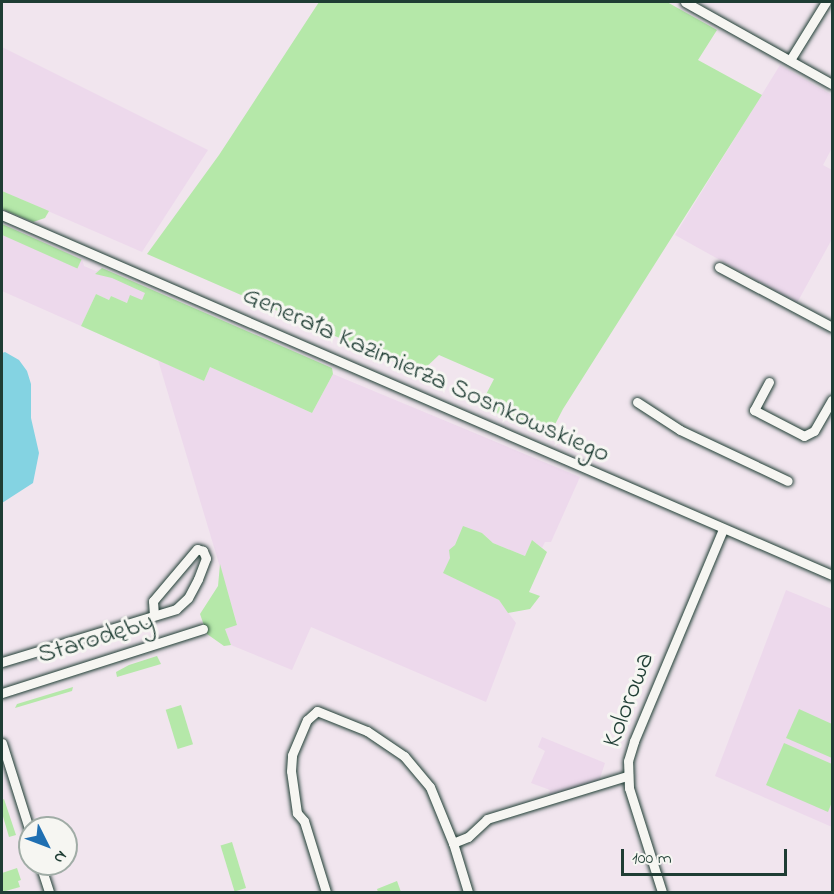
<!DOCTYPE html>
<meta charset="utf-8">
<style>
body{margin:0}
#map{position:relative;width:834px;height:894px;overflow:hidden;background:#f1e5ee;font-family:"Indie Flower",sans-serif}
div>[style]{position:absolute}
.built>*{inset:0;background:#edd9ec}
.green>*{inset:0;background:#b5e8a9;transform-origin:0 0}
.water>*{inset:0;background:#84d3e2}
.roads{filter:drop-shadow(0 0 2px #1f3d34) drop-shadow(0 0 2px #1f3d34)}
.street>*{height:9px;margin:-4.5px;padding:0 4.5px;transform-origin:4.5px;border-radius:4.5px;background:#f6f6f2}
span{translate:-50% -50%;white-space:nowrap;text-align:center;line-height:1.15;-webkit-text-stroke:6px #f6f6f2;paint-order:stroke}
.street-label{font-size:27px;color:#1f3d34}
.frame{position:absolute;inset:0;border:3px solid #1f3d34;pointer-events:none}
.north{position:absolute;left:18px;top:816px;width:60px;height:60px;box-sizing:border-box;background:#f6f6f2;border:2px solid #a0aca6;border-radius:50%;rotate:132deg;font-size:16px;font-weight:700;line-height:24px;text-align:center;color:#1f3d34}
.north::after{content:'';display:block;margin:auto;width:21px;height:27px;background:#1f6fb2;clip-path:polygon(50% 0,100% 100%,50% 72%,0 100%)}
.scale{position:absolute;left:621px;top:849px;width:166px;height:27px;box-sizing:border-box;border:3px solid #1f3d34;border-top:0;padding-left:8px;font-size:18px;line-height:21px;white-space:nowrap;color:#1f3d34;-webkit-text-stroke:4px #f6f6f2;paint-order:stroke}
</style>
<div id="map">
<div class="built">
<i style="clip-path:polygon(2px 47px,208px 150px,142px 252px,2px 191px)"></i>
<i style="clip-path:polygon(780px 65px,832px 95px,832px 148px,823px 165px,832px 170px,832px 239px,797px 303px,675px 235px)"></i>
<i style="clip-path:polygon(2px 224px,82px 259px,84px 266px,96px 271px,102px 268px,148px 288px,142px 300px,127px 303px,111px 296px,109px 300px,96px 294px,81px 326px,2px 291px)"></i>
<i style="clip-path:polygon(158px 360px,204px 381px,210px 367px,312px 413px,333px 374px,580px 477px,551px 542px,545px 542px,542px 548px,532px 540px,525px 556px,493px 543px,482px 533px,450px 558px,444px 573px,499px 600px,516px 623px,486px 702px,311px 627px,292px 670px,231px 645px,225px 629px,237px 624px)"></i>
<i style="clip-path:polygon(786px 590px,832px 609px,832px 827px,715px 776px)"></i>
<i style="clip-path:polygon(542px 737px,605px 763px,599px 781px,549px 796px,550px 790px,531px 783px,545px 751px,538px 747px)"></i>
</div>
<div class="green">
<i style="clip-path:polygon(319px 2px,667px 2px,717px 30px,698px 60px,762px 95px,563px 409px,549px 436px,480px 406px,494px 379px,439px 355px,420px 373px,147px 254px,219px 155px)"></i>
<i style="clip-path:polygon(2px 191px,49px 211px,45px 218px,33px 222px,2px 209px)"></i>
<i style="left:2px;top:224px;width:87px;height:10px;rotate:24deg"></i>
<i style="clip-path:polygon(102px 268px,332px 368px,333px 374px,312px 413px,210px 367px,204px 381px,81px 326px,96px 294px,109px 300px,111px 296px,127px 303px,130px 295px,142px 300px,145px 293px,112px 278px,95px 274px)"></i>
<i style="clip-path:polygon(463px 526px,482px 533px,493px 543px,525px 556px,532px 540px,547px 552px,529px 592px,540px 596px,530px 609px,508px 613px,499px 600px,443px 573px,450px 558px,449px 550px,455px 545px)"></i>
<i style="clip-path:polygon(220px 564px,237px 625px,225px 629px,231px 645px,224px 646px,207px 634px,200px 614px,218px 586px)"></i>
<i style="clip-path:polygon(157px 656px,161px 664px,117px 677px,116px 672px,129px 665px)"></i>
<i style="clip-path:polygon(73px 687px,72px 691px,15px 708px,17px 704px)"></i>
<i style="left:181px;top:705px;width:41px;height:16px;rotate:73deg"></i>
<i style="clip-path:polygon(799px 709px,832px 724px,832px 758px,786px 738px)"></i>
<i style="clip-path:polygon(784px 743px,832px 764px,832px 802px,828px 812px,766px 785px)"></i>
<i style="clip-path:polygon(4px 799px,16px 835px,9px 837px,2px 813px,2px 800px)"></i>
<i style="left:232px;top:842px;width:48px;height:12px;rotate:73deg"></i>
<i style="clip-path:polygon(17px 868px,21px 880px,18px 881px,20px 887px,2px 892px,2px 873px)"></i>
<i style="clip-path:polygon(397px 881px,401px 892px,378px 892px,377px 889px)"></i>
</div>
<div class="water">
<i style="clip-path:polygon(5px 352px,19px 360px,27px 371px,31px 384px,31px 418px,39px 453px,33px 483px,2px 503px,2px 353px)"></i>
</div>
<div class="roads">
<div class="street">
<i style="left:685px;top:2px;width:168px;rotate:29.2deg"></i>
<i style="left:790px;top:60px;width:68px;rotate:-58.2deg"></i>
<i style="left:2px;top:215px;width:905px;rotate:23.45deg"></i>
<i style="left:719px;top:267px;width:128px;rotate:28deg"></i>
<i style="left:769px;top:382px;width:32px;rotate:118deg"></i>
<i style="left:754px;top:410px;width:56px;rotate:27.5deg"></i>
<i style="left:804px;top:436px;width:11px;rotate:-27deg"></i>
<i style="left:814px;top:431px;width:36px;rotate:-60deg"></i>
<i style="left:637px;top:402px;width:51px;rotate:33.1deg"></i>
<i style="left:680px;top:430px;width:119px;rotate:25.3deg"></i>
<i style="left:2px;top:662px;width:182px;rotate:-16.9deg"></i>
<i style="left:176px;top:609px;width:16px;rotate:-43deg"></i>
<i style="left:188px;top:598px;width:21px;rotate:-62deg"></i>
<i style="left:198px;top:579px;width:22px;rotate:-69deg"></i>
<i style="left:206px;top:558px;width:8px;rotate:-113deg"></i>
<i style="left:203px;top:551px;width:6px;rotate:-162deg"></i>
<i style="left:197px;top:549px;width:68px;rotate:130.2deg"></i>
<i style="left:153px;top:601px;width:14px;rotate:86deg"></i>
<i style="left:2px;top:693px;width:211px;rotate:-17.7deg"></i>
<i style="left:2px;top:743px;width:93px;rotate:72.5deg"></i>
<i style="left:40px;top:864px;width:29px;rotate:72deg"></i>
<i style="left:326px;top:892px;width:74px;rotate:-107.2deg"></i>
<i style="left:304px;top:821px;width:11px;rotate:-131deg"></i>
<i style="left:297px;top:813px;width:42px;rotate:-98.1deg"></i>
<i style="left:291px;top:771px;width:16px;rotate:-86deg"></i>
<i style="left:292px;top:755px;width:38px;rotate:-67deg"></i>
<i style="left:307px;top:720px;width:13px;rotate:-42deg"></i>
<i style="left:317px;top:711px;width:54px;rotate:21.8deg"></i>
<i style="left:367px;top:731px;width:45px;rotate:34deg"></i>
<i style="left:404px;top:756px;width:40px;rotate:50deg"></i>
<i style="left:430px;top:787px;width:61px;rotate:67.7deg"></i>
<i style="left:468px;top:892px;width:51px;rotate:-107deg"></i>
<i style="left:453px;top:843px;width:16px;rotate:-22deg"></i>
<i style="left:468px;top:837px;width:26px;rotate:-43deg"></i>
<i style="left:487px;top:819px;width:146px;rotate:-17.1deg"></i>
<i style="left:662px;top:892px;width:109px;rotate:-107.6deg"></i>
<i style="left:629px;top:788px;width:27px;rotate:-92deg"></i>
<i style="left:628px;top:761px;width:21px;rotate:-73deg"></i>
<i style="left:634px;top:741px;width:230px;rotate:-67.2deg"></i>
</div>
</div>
<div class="street-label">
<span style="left:426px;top:375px;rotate:24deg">Generała Kazimierza Sosnkowskiego</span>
<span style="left:96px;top:639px;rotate:-17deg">Starodęby</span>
<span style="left:629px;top:700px;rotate:-69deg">Kolorowa</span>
</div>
<div class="frame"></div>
<div class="north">N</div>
<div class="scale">100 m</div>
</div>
